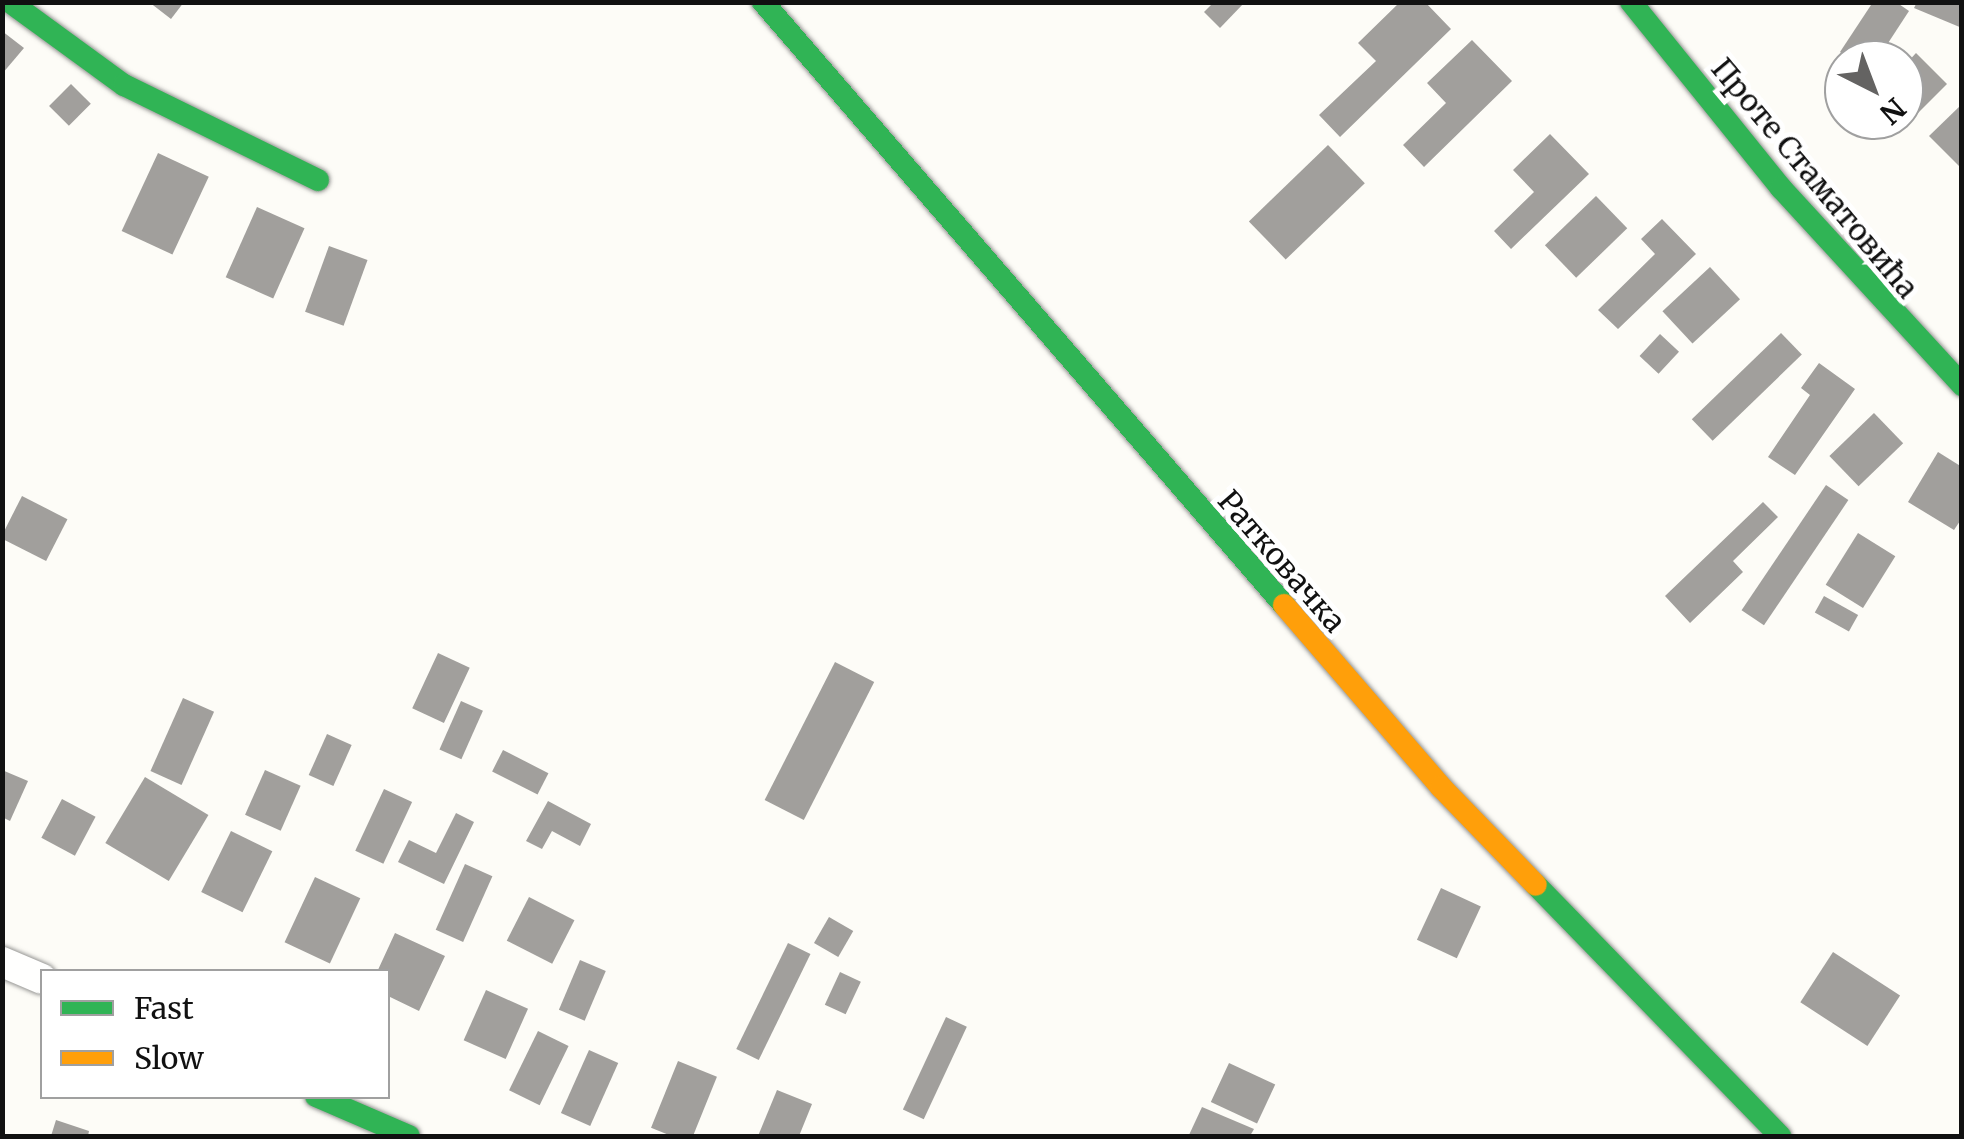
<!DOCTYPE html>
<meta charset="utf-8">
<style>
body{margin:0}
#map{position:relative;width:1964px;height:1139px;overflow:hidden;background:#fdfcf7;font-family:Merriweather,serif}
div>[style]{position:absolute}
.building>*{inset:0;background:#a19f9c;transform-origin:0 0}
.roads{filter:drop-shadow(0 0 2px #979795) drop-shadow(0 0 2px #979795)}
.street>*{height:30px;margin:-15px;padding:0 15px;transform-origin:15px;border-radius:15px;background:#fffffe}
.fast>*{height:22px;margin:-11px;padding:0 11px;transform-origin:11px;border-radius:11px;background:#30b455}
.slow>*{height:22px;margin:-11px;padding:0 11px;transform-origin:11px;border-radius:11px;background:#ff9f0a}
span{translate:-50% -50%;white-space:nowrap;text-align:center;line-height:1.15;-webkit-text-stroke:10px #fff;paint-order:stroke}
.street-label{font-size:30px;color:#111}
.frame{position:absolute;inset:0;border:5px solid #111;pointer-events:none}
.legend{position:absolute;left:40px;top:969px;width:350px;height:130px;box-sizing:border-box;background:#fff;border:2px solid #a0a0a0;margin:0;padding:12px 18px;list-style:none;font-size:30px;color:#111}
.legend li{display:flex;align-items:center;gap:20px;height:50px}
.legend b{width:50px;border:2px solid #a0a0a0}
.north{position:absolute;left:1824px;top:40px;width:100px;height:100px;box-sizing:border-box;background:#fff;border:2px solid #a0a0a0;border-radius:50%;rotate:138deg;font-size:28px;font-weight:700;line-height:40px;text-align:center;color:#111}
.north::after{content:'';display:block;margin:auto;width:35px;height:45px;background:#646362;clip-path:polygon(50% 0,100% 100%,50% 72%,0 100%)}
</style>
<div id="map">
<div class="building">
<i style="clip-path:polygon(149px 2px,184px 2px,171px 19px)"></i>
<i style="clip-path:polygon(1214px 2px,1245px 2px,1220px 28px,1204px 12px)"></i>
<i style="clip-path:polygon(1400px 2px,1425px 2px,1451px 29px,1340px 137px,1319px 115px,1376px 61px,1358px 43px)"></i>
<i style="clip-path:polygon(1873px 2px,1896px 2px,1909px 11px,1877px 60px,1852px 60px,1840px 52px)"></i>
<i style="clip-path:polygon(1917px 2px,1962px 2px,1962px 28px,1914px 8px)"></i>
<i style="clip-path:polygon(2px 31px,24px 48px,2px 74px)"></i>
<i style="clip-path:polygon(1472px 40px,1512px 81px,1424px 167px,1403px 145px,1446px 103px,1427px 83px)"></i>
<i style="clip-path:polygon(1916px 53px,1947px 84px,1912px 119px,1904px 111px,1904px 66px)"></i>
<i style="left:71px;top:84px;width:28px;height:31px;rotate:45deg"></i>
<i style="clip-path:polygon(1962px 104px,1962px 169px,1929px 136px)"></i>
<i style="clip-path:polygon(1550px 134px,1589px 174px,1511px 249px,1494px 231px,1534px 192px,1513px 170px)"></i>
<i style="left:1328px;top:145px;width:53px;height:110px;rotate:46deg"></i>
<i style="left:158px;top:153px;width:56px;height:86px;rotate:25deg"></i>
<i style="left:1596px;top:196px;width:45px;height:71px;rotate:46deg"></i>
<i style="left:257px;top:207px;width:52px;height:77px;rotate:24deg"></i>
<i style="clip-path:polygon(1662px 219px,1696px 254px,1618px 329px,1598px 310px,1655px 254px,1641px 239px)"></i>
<i style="left:329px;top:246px;width:41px;height:70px;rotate:20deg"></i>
<i style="left:1710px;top:267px;width:44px;height:65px;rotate:47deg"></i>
<i style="left:1781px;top:333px;width:30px;height:124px;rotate:46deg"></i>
<i style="left:1660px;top:334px;width:26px;height:30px;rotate:43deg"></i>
<i style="clip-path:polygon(1819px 363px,1855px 389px,1795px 475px,1768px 457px,1810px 395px,1801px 388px)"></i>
<i style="left:1874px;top:413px;width:42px;height:62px;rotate:46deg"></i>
<i style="clip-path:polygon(1938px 452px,1962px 467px,1962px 518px,1954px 530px,1908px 502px)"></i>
<i style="left:1826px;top:485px;width:27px;height:151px;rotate:34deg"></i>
<i style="left:22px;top:496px;width:51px;height:47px;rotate:27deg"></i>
<i style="clip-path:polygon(1763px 502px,1778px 517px,1733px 561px,1743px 572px,1690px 623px,1665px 596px)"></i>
<i style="left:1858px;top:533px;width:44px;height:61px;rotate:32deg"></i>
<i style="left:1824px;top:596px;width:39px;height:19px;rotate:29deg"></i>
<i style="left:438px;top:653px;width:35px;height:61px;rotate:25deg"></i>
<i style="left:835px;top:662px;width:44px;height:155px;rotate:27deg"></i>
<i style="left:183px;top:698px;width:34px;height:80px;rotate:24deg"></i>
<i style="left:461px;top:701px;width:24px;height:53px;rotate:24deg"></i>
<i style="left:327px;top:734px;width:27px;height:45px;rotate:24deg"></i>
<i style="left:503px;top:750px;width:51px;height:24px;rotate:27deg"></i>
<i style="clip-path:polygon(2px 770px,28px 781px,10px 821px,2px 817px)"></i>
<i style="left:265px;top:770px;width:39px;height:49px;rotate:24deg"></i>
<i style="left:145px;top:777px;width:74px;height:77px;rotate:31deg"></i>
<i style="left:384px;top:789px;width:31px;height:68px;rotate:25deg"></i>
<i style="left:62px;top:799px;width:38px;height:44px;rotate:28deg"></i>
<i style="clip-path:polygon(548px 801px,591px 824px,580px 846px,552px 831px,542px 849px,526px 841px)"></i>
<i style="clip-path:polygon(456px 813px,474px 822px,444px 884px,398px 862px,409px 840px,436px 853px)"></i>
<i style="left:231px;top:831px;width:46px;height:68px;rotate:26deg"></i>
<i style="left:465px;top:864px;width:30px;height:72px;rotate:24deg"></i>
<i style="left:315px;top:877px;width:50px;height:72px;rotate:25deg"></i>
<i style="left:1441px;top:888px;width:44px;height:57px;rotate:25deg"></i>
<i style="left:529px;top:897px;width:51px;height:49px;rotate:27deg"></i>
<i style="left:829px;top:917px;width:28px;height:30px;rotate:30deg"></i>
<i style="clip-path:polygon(395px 933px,445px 956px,419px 1011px,388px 996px,388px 972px,377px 972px)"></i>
<i style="left:788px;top:943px;width:25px;height:118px;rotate:26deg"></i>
<i style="left:1833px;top:952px;width:80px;height:60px;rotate:33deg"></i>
<i style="left:580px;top:960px;width:28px;height:54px;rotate:23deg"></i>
<i style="left:840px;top:972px;width:23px;height:36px;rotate:25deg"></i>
<i style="left:486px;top:990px;width:46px;height:55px;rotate:24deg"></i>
<i style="left:946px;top:1017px;width:23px;height:102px;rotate:25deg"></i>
<i style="left:538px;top:1031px;width:34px;height:66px;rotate:26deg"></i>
<i style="left:589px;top:1050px;width:32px;height:69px;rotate:24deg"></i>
<i style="left:678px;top:1061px;width:42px;height:72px;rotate:22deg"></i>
<i style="left:1229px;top:1063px;width:51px;height:43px;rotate:25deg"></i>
<i style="clip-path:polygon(777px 1090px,812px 1104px,799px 1136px,758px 1136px)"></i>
<i style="clip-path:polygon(1202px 1107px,1254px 1129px,1250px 1136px,1189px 1135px)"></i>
<i style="clip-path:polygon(56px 1120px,89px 1131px,88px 1136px,51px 1136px)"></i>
</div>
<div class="roads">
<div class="street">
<i style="left:2px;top:962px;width:43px;rotate:23deg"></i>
</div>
<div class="fast">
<i style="left:10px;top:2px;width:141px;rotate:36.1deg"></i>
<i style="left:124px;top:85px;width:216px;rotate:26.1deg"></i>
<i style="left:763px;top:2px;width:797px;rotate:49.17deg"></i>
<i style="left:1631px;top:2px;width:239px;rotate:51.1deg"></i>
<i style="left:1781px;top:188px;width:268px;rotate:47.4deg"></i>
<i style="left:1536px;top:885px;width:350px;rotate:45.8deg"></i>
<i style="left:316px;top:1096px;width:101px;rotate:23.3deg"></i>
</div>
<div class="slow">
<i style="left:1284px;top:605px;width:240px;rotate:49.2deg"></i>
<i style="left:1441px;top:787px;width:136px;rotate:45.9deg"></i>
</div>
</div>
<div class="street-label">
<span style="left:1815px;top:178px;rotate:50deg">Проте Стаматовића</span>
<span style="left:1282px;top:561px;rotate:49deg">Ратковачка</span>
</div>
<div class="frame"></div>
<ul class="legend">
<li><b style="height:12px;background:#30b455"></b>Fast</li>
<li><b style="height:12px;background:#ff9f0a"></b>Slow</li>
</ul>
<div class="north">N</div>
</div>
